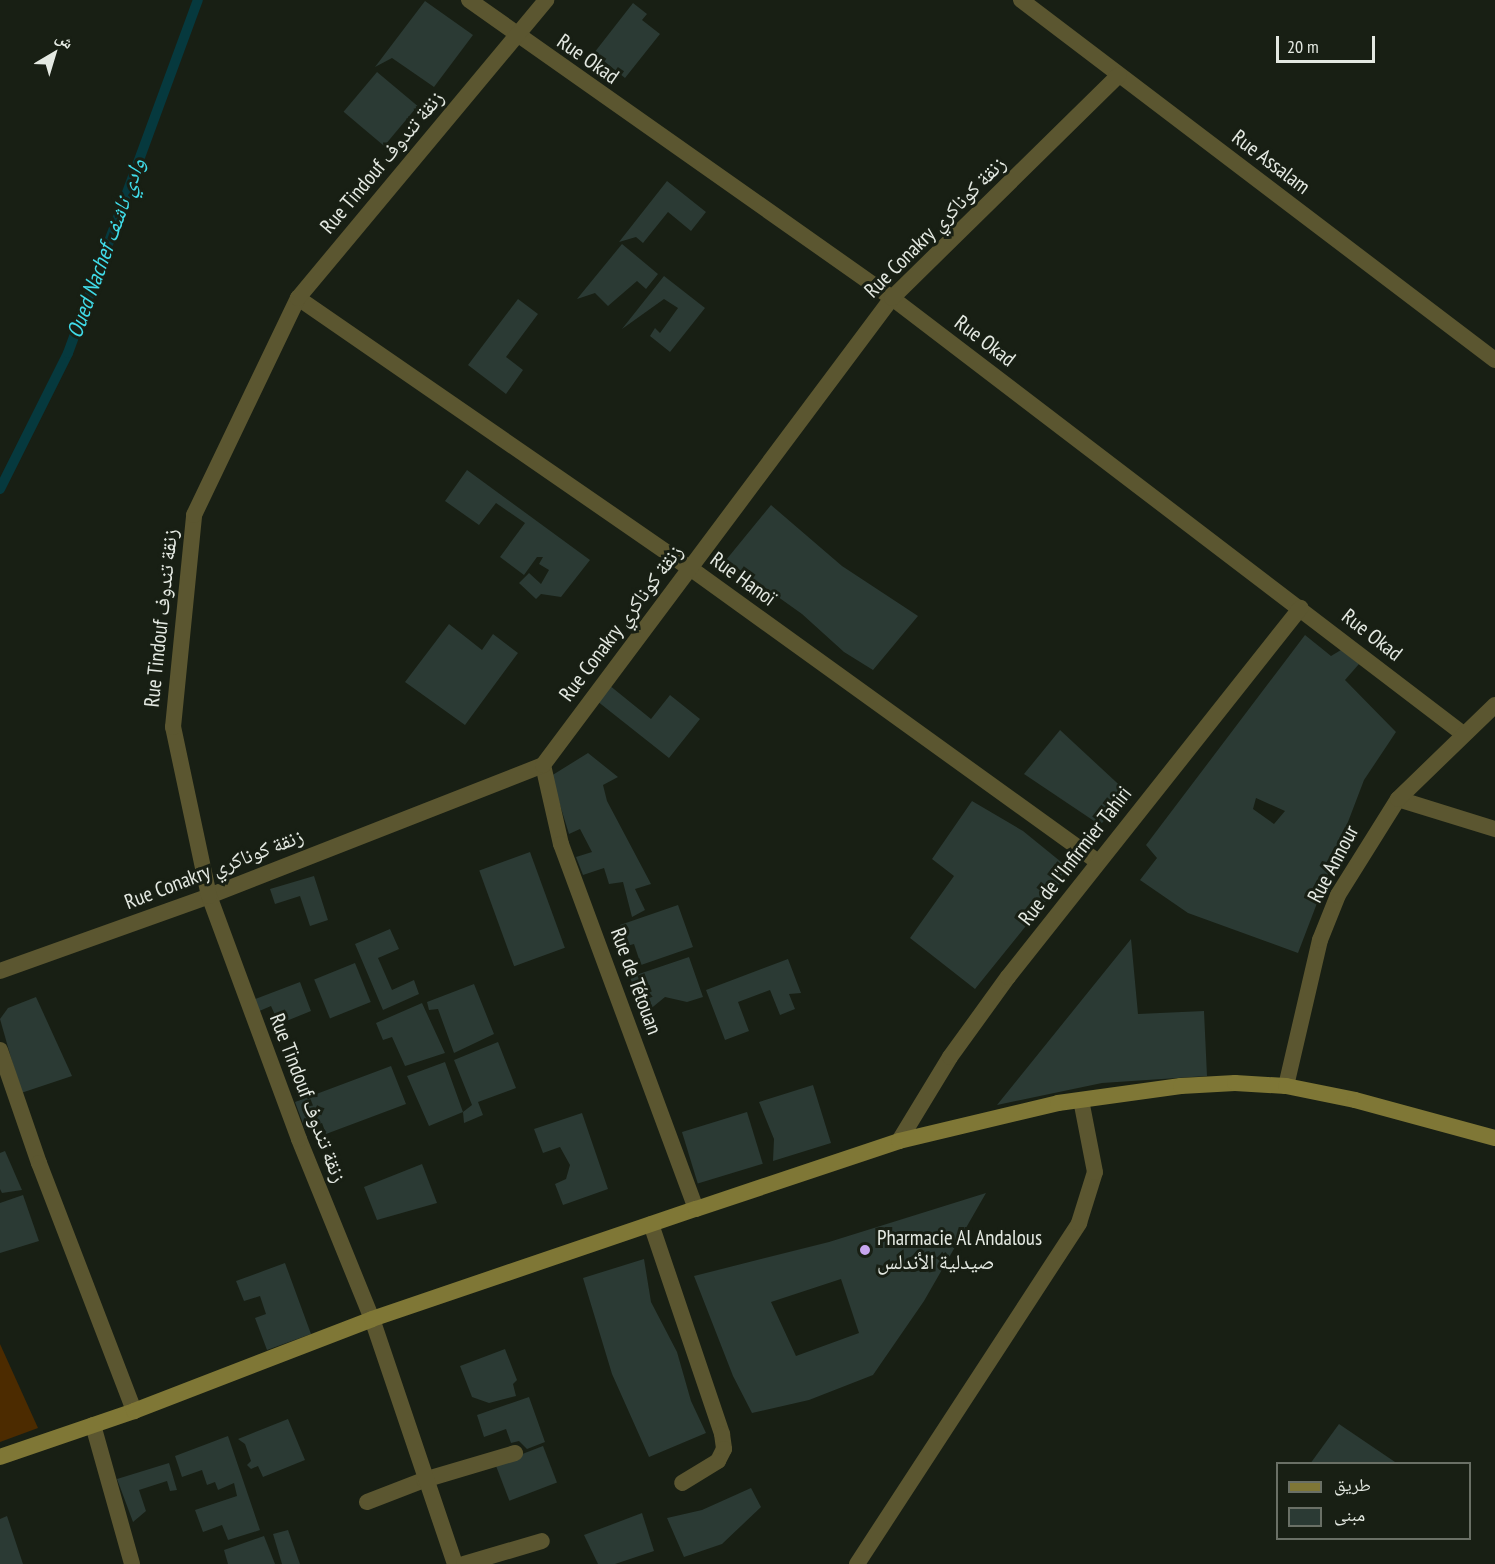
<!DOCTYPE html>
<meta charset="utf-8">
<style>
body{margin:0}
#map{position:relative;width:1495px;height:1564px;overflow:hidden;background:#181f14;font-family:"PT Sans Narrow","Noto Naskh Arabic",sans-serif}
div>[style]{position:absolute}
.green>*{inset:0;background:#4c2b00}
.stream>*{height:10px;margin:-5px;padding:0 5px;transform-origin:5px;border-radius:5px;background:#06393e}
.building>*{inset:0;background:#2b3a34;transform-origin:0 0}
.minor>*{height:16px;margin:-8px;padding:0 8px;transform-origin:8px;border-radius:8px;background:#5b5630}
.secondary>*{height:16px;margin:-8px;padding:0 8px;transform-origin:8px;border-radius:8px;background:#7f7736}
.dots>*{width:16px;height:16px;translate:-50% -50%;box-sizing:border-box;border:3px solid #181f14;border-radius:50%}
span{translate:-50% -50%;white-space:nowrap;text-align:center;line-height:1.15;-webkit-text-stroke:6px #181f14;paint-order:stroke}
.street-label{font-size:21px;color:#e4e9e2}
.poi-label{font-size:21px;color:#e4e9e2}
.left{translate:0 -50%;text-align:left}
.water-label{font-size:22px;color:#40dce9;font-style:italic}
.legend{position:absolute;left:1276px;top:1462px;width:195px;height:78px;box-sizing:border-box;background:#181f14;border:2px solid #6a7066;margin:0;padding:8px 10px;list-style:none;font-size:18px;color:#e4e9e2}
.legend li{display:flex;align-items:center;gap:12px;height:30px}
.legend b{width:30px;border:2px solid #6a7066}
.north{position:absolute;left:24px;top:24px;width:60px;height:60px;-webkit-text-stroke:4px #181f14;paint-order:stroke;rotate:38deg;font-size:16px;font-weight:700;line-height:24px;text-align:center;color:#e4e9e2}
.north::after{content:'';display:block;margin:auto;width:21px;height:27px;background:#e4e9e2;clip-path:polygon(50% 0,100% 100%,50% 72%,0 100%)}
.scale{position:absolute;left:1276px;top:36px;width:99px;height:27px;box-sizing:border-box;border:3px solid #e4e9e2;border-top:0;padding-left:8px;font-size:18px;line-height:21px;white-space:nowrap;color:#e4e9e2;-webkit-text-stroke:4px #181f14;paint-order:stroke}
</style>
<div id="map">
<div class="green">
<i style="clip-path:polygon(0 1344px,38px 1428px,0 1442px)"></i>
</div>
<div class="stream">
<i style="left:0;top:489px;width:152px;rotate:-63.4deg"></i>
<i style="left:68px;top:353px;width:376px;rotate:-69.8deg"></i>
</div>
<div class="building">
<i style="clip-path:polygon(425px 1px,473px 35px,434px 87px,392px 58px,375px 67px)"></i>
<i style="clip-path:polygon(633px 3px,647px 14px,642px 20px,660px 34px,625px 78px,594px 53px)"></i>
<i style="left:377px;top:72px;width:53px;height:52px;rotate:40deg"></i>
<i style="clip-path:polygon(667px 181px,706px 212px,691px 231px,668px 212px,643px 243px,636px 237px,619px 242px)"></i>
<i style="clip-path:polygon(622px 244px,658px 274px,646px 289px,637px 281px,608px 306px,595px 293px,577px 299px)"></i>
<i style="clip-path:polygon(664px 276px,705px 308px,670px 352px,650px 336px,655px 328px,660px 333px,678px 308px,664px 299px,622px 329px)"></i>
<i style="clip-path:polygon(518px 299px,538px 314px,506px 357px,523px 370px,506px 394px,468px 365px)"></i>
<i style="clip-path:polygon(467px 470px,590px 560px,561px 597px,541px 594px,536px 599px,519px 583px,529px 573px,541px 584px,549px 570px,539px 564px,543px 557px,537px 557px,524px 575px,500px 557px,525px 523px,496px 503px,479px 525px,445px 501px)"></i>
<i style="clip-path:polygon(771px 505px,842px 566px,918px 616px,873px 670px,844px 652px,802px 614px,726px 560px)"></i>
<i style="clip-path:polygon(449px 624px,482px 650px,493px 634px,518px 653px,465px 725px,405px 682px)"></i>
<i style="clip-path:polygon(evenodd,1305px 635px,1331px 656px,1341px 650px,1359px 664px,1345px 680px,1396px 732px,1364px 780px,1298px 953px,1188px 913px,1140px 880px,1157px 858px,1146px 845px,1305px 635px,1256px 798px,1285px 811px,1274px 824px,1253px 809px,1256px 798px)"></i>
<i style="clip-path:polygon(609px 685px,651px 719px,670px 695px,700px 719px,669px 758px,597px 701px)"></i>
<i style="clip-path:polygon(1060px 730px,1129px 794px,1100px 825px,1024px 774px)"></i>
<i style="clip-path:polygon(588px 753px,618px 777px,603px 785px,607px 801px,651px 884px,635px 889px,645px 910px,632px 917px,623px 882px,609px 884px,604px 868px,583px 875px,576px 857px,592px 852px,580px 829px,569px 834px,551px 776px)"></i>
<i style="clip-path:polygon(972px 801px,1023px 831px,1071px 870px,975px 989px,910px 938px,954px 876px,932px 859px)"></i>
<i style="left:530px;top:852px;width:102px;height:54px;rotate:70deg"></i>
<i style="clip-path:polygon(314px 876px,328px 920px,310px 926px,300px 896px,275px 904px,270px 889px)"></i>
<i style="clip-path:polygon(678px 905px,693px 947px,641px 965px,634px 944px,627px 946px,620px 925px)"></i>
<i style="clip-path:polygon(390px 929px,399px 949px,378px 958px,392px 990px,414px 980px,419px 994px,383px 1010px,355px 944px)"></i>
<i style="clip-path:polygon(1131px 939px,1138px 1014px,1204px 1011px,1207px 1076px,1102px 1083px,997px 1105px)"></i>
<i style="clip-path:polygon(689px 957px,703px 997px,687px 1002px,665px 997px,643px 1015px,630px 977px)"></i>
<i style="clip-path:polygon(788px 959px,801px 993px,789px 994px,795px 1009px,780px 1015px,770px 990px,738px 1002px,749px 1031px,725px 1040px,706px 990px)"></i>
<i style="left:355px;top:963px;width:42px;height:44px;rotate:68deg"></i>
<i style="clip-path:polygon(300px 982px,311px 1011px,279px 1024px,271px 1006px,257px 1012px,253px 1000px)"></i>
<i style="clip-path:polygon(474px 984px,494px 1034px,454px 1053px,438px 1009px,429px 1010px,427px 1002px)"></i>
<i style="clip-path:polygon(36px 997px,72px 1076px,21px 1093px,0 1019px,8px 1008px)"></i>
<i style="clip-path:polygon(422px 1003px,445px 1053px,405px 1066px,392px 1037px,383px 1040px,376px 1023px)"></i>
<i style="clip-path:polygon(498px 1042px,516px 1088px,478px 1102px,483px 1115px,464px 1123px,463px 1112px,429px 1126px,407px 1076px,445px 1062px,463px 1112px,472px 1105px,454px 1060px)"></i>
<i style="clip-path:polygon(391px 1066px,406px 1104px,326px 1134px,322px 1123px,305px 1129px,295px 1102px)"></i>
<i style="clip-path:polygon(813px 1085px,831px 1143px,773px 1161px,774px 1139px,759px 1102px)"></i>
<i style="left:747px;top:1112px;width:54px;height:68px;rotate:73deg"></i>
<i style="clip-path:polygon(582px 1113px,608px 1189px,563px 1205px,555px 1184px,566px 1179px,570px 1165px,560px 1147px,543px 1153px,534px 1129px)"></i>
<i style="clip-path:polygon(5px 1151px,22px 1190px,2px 1193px,0 1189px,0 1153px)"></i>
<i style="clip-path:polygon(422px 1164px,437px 1203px,377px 1220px,364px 1187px)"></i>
<i style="clip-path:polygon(evenodd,986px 1193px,924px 1301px,873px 1375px,809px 1400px,752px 1413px,733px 1376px,694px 1276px,829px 1242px,986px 1193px,841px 1279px,859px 1333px,796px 1356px,771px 1302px,841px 1279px)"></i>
<i style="clip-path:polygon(23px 1195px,39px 1241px,0 1253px,0 1203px)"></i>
<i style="clip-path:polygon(644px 1259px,651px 1302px,677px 1352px,691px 1401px,706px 1433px,649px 1457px,612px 1374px,583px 1278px)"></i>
<i style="clip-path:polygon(285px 1263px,311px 1334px,267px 1350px,255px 1318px,266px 1314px,260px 1296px,244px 1301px,236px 1281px)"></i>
<i style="clip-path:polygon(505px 1349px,517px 1380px,513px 1384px,516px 1396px,489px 1403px,472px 1397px,460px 1366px)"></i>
<i style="clip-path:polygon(529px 1397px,545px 1442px,527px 1449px,519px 1441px,511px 1443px,506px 1429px,484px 1437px,477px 1415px)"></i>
<i style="clip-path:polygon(288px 1419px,305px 1460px,263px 1477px,258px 1466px,251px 1469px,247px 1465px,251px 1461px,245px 1444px,238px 1439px)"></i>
<i style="clip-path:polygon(1339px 1424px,1395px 1462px,1310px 1464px)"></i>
<i style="clip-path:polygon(228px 1436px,260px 1530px,228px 1540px,222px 1525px,203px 1532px,195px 1510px,237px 1496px,234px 1483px,218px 1490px,215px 1482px,207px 1485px,202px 1470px,182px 1477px,175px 1456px)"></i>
<i style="left:543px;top:1446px;width:39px;height:51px;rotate:69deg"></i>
<i style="clip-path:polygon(169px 1463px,177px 1490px,170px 1491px,167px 1481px,139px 1490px,146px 1511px,133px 1522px,117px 1479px)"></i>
<i style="clip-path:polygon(751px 1488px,761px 1507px,722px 1544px,684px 1557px,667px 1518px,702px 1510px)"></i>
<i style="clip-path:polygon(642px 1513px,654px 1551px,615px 1564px,598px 1564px,584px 1535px)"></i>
<i style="clip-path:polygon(7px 1516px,23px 1564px,0 1564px,0 1519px)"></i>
<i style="clip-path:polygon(288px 1530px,300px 1564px,282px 1564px,273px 1534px)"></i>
<i style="clip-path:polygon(264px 1536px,275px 1564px,228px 1564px,224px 1550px)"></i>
</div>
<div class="minor">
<i style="left:469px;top:0;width:517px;rotate:35.16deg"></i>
<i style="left:892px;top:298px;width:717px;rotate:37.35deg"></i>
<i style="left:1021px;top:0;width:595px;rotate:37.22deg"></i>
<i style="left:298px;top:298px;width:476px;rotate:34.6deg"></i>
<i style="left:690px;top:568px;width:503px;rotate:35.78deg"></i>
<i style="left:543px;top:765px;width:81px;rotate:77.2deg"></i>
<i style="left:561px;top:844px;width:389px;rotate:69.7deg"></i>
<i style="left:1398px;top:799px;width:102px;rotate:17.2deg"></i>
<i style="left:0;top:971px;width:222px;rotate:-19.7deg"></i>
<i style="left:209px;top:896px;width:359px;rotate:-21.4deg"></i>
<i style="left:543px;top:765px;width:583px;rotate:-53.23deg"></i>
<i style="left:892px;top:298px;width:318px;rotate:-44.5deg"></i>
<i style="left:0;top:1050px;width:120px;rotate:71deg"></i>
<i style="left:39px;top:1163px;width:266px;rotate:69deg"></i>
<i style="left:1286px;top:1086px;width:150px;rotate:-76.9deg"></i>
<i style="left:1320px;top:940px;width:48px;rotate:-68.2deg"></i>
<i style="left:1338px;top:895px;width:113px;rotate:-58deg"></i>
<i style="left:1398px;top:799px;width:135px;rotate:-44.1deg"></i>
<i style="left:899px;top:1141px;width:98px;rotate:-58.7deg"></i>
<i style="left:950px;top:1057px;width:99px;rotate:-54.1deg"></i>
<i style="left:1008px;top:977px;width:471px;rotate:-51.6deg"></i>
<i style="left:651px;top:1224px;width:222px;rotate:71.3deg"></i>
<i style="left:722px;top:1434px;width:15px;rotate:82deg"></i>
<i style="left:724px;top:1449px;width:13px;rotate:117deg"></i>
<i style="left:718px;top:1461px;width:42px;rotate:148.6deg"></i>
<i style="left:93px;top:1425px;width:144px;rotate:74.3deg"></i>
<i style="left:367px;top:1502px;width:61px;rotate:-21.1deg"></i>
<i style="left:424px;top:1480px;width:95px;rotate:-16.5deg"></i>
<i style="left:455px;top:1564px;width:259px;rotate:-108.7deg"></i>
<i style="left:372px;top:1319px;width:194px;rotate:-112.1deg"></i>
<i style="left:299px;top:1139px;width:259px;rotate:-110.3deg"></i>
<i style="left:209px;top:896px;width:173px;rotate:-102deg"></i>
<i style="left:173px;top:727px;width:213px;rotate:-84.3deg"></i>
<i style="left:194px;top:515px;width:241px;rotate:-64.4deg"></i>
<i style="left:298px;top:298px;width:388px;rotate:-50.2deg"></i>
<i style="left:464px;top:1564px;width:81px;rotate:-16.4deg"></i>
<i style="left:857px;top:1564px;width:407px;rotate:-56.9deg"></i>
<i style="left:1079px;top:1223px;width:53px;rotate:-72.6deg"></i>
<i style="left:1095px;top:1172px;width:73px;rotate:-101deg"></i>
</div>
<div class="secondary">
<i style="left:0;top:1457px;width:142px;rotate:-18.9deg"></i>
<i style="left:134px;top:1411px;width:255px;rotate:-21.1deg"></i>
<i style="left:372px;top:1319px;width:342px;rotate:-18.8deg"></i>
<i style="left:696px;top:1209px;width:214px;rotate:-18.5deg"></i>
<i style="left:899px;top:1141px;width:163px;rotate:-13.4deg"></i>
<i style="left:1058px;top:1103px;width:124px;rotate:-7.9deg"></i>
<i style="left:1181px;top:1086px;width:54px;rotate:-3.2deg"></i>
<i style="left:1235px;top:1083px;width:51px;rotate:3.4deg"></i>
<i style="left:1286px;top:1086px;width:70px;rotate:11.5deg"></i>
<i style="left:1355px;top:1100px;width:145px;rotate:15.2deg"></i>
</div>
<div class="dots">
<i style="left:865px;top:1250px;background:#c7a6ef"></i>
</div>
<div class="street-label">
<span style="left:588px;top:59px;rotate:35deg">Rue Okad</span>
<span style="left:382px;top:162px;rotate:-50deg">Rue Tindouf زنقة تندوف</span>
<span style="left:1271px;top:162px;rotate:37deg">Rue Assalam</span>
<span style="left:935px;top:227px;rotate:-45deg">Rue Conakry زنقة كوناكري</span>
<span style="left:985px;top:341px;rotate:37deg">Rue Okad</span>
<span style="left:743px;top:579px;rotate:36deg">Rue Hanoï</span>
<span style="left:161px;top:618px;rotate:-84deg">Rue Tindouf زنقة تندوف</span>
<span style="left:621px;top:623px;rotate:-53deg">Rue Conakry زنقة كوناكري</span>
<span style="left:1372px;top:635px;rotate:38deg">Rue Okad</span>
<span style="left:1075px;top:856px;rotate:-52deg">Rue de l'Infirmier Tahiri</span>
<span style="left:1333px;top:864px;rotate:-62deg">Rue Annour</span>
<span style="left:214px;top:869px;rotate:-21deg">Rue Conakry زنقة كوناكري</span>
<span style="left:636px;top:981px;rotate:70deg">Rue de Tétouan</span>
<span style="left:308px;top:1098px;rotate:69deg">Rue Tindouf زنقة تندوف</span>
</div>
<div class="poi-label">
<span class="left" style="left:877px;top:1250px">Pharmacie Al Andalous<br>صيدلية الأندلس</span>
</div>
<div class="water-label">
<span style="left:106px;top:248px;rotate:-70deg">Oued Nachef وادي ناشف</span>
</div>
<ul class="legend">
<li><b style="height:8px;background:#7f7736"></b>طريق</li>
<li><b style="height:16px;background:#2b3a34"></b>مبنى</li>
</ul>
<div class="north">ش</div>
<div class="scale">20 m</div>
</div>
